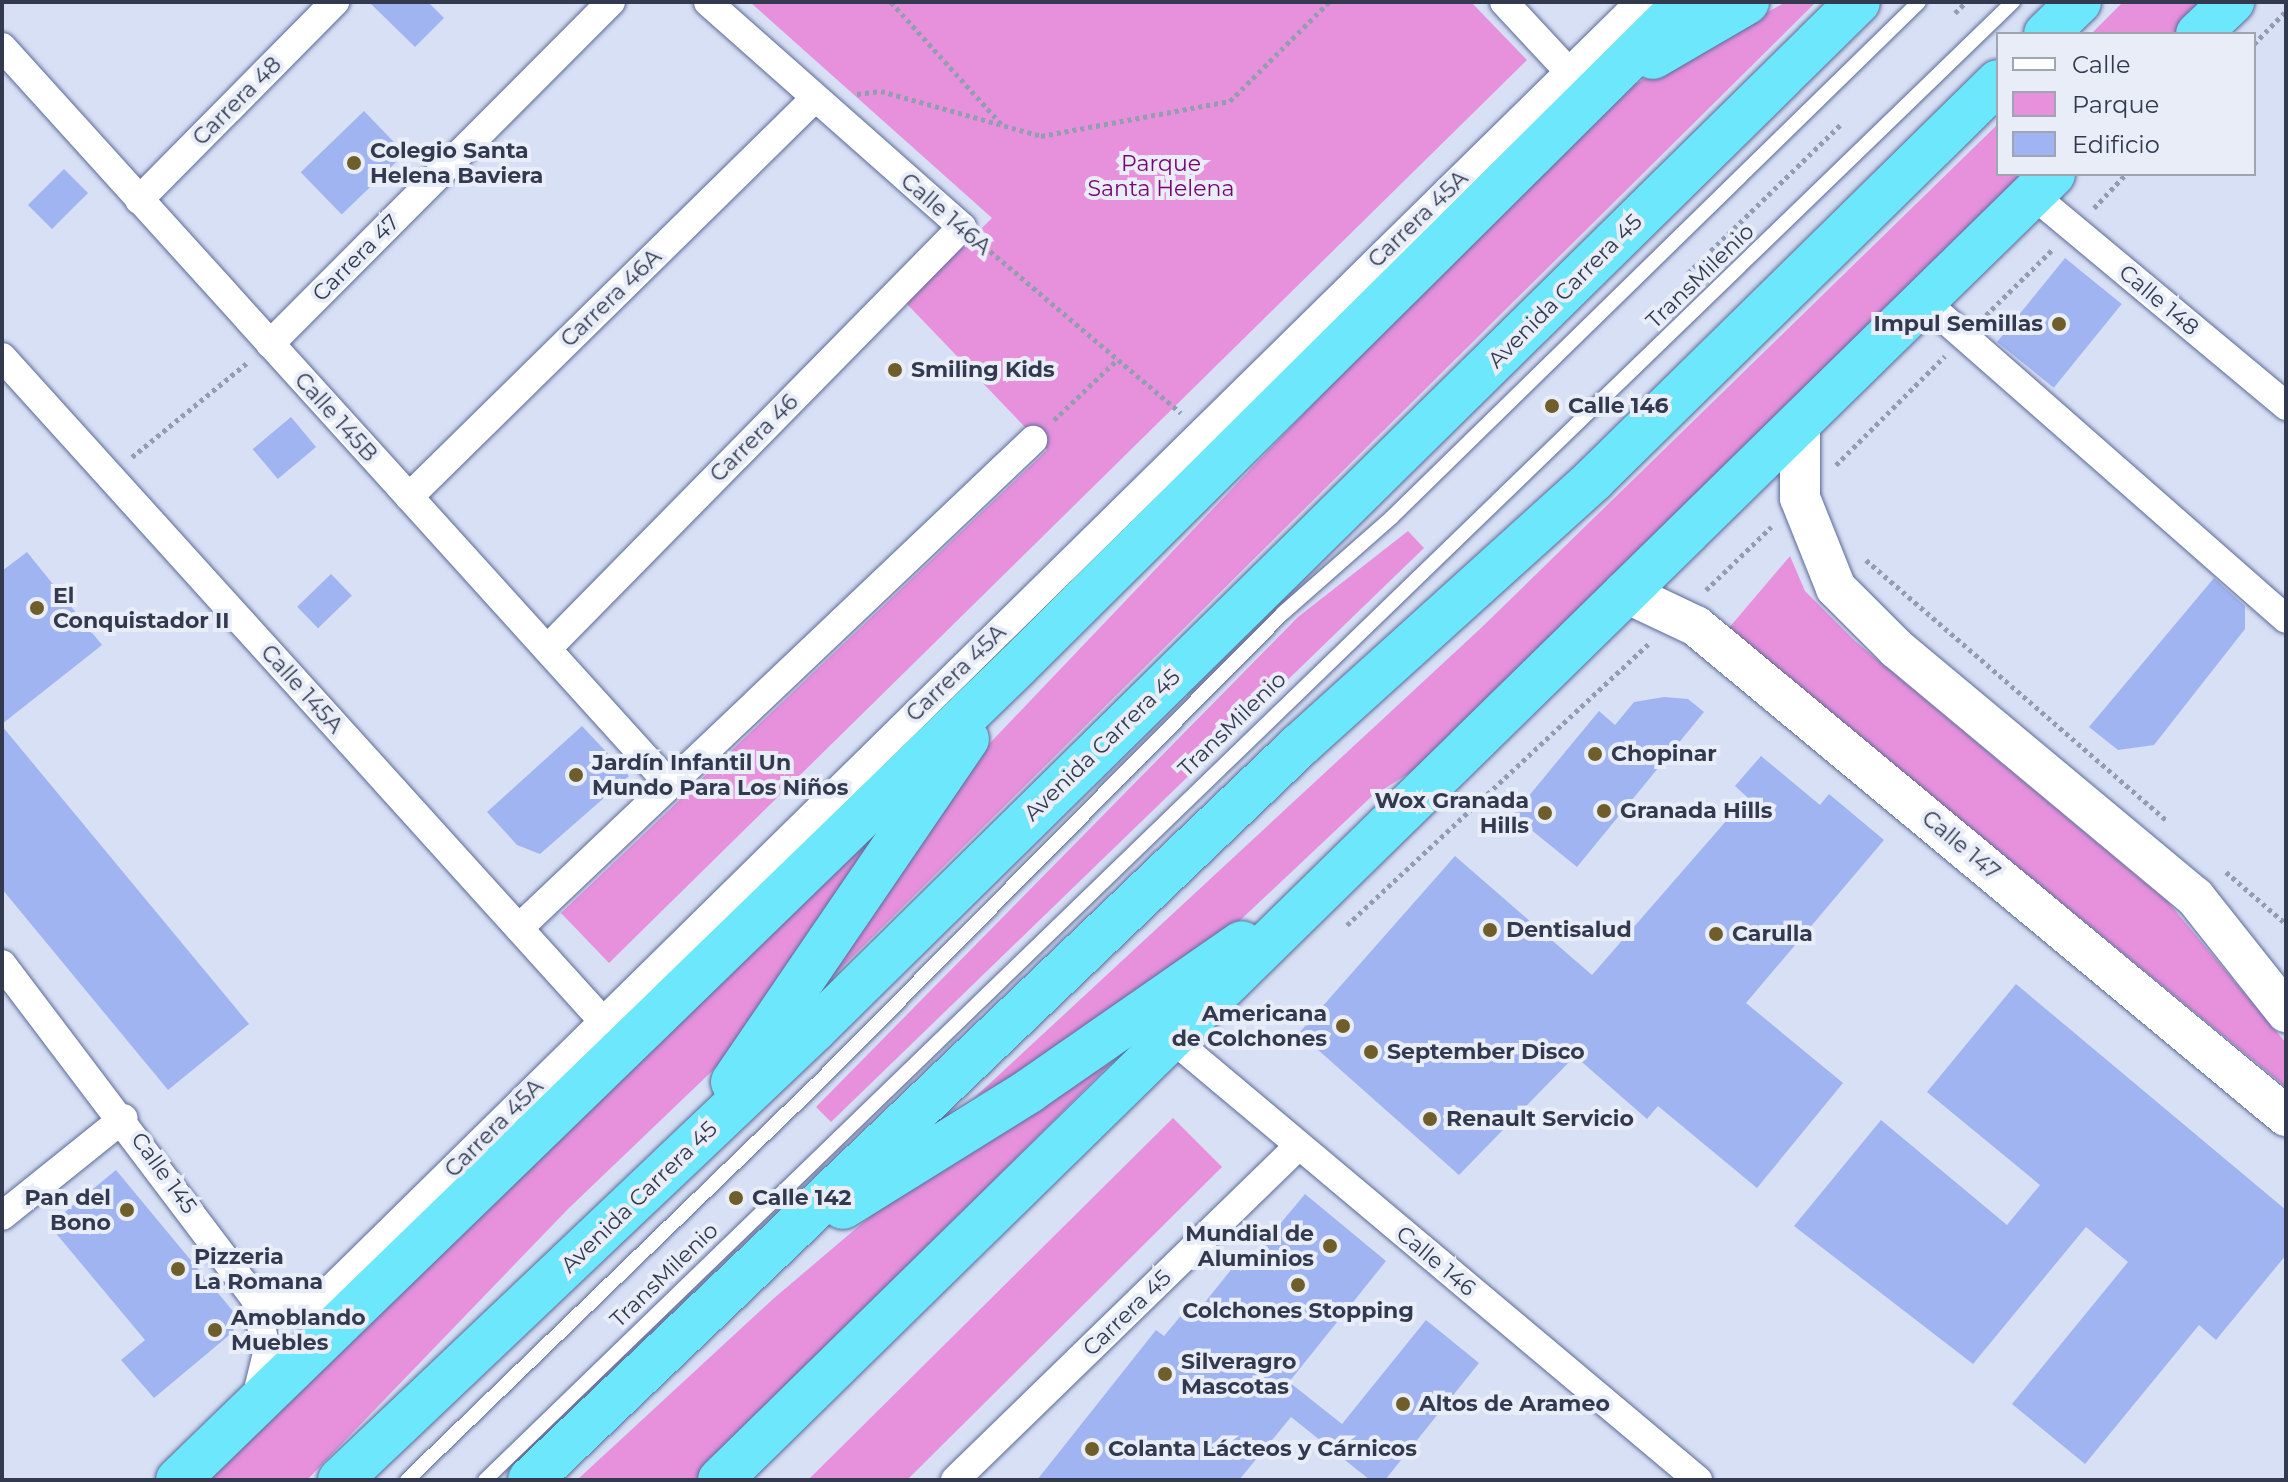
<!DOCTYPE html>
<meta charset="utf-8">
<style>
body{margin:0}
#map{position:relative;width:2288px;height:1482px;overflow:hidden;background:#d8e0f5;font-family:Montserrat,sans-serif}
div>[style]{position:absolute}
.green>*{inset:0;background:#e791dd}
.building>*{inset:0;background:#a0b4f2;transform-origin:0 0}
.path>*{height:5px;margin-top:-2.5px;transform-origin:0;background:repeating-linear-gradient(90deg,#949cb1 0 4px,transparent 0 8px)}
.roads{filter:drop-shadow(0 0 2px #5b6998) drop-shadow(0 0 2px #5b6998)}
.lane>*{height:14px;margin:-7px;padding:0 7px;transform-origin:7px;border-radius:7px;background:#fff}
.street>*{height:28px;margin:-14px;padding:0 14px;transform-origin:14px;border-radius:14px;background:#fff}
.secondary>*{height:40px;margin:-20px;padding:0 20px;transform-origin:20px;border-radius:20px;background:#fff}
.highway>*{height:44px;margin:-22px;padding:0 22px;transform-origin:22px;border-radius:22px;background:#6de7fc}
.dots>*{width:22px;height:22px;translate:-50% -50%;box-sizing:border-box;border:4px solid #e9edf8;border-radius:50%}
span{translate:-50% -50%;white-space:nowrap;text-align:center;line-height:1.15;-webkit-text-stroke:8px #e9edf8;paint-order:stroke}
.street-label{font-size:22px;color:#333a4f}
.poi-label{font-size:22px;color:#333a4f;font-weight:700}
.left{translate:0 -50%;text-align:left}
.right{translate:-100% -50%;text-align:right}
.park-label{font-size:22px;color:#790073}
.frame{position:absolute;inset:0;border:4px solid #333a4f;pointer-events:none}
.legend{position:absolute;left:1996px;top:32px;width:260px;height:144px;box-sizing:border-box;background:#e9edf8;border:2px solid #a0a5b4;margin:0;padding:10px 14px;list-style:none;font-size:24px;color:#333a4f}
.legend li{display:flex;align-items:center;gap:16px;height:40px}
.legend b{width:40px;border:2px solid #a0a5b4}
</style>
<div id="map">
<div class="green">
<i style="clip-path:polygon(750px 2px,1471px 2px,1527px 60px,609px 963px,561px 913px,1047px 450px,906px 303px,992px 218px)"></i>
<i style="clip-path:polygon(1786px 2px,1816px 2px,825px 984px,990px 743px,1349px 366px,1613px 96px)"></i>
<i style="clip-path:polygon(2123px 2px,2207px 2px,2174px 34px,2091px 34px)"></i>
<i style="clip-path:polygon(1998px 124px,1998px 174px,2028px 174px,1440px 754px,1371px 797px,1233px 927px,1114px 1018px,974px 1098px,1481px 628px)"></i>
<i style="clip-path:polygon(1408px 531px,1424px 548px,831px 1122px,816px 1107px,1298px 617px)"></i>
<i style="clip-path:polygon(1790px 556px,1805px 591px,1855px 641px,2168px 902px,2286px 1043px,2286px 1087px,1728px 629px)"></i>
<i style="clip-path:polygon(911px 795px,732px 1052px,568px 1209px,307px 1480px,204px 1480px)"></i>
<i style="clip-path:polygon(1112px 1062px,695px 1480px,577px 1480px,773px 1299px,912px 1181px)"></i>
<i style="clip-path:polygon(1173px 1118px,1222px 1167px,907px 1480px,808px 1480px)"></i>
</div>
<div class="building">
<i style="clip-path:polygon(369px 2px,428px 2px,444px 18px,415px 47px)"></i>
<i style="left:364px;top:111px;width:59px;height:88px;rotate:46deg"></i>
<i style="left:64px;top:169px;width:34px;height:51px;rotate:45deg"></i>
<i style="left:2065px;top:258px;width:73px;height:108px;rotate:39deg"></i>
<i style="left:291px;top:417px;width:39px;height:50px;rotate:50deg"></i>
<i style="clip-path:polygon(27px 552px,102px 645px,2px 724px,2px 571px)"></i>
<i style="left:331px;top:574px;width:30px;height:47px;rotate:46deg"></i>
<i style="clip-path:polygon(2214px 578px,2245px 606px,2245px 629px,2154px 745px,2118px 750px,2089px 727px)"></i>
<i style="clip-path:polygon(1664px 697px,1688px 699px,1704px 712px,1577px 867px,1513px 815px,1599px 711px,1615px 725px,1634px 702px)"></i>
<i style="clip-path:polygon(2px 726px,249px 1024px,168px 1090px,2px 889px)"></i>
<i style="clip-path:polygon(582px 726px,629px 776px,540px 854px,517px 845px,487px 812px)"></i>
<i style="clip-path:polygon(1761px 756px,1820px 805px,1829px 794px,1884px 840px,1746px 1003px,1843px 1083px,1757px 1188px,1658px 1106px,1647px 1119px,1575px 1056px,1459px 1175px,1299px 1033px,1455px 856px,1592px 975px,1747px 797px,1735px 786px)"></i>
<i style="clip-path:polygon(2016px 984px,2286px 1210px,2286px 1255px,2216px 1340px,2199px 1325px,2085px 1464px,2012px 1404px,2128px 1262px,2086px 1227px,1973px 1364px,1794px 1226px,1881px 1120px,2007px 1225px,2040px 1185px,1927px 1092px)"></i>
<i style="clip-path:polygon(116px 1170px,237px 1316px,233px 1332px,154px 1398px,121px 1360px,145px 1340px,49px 1225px)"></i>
<i style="clip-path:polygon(1305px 1194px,1386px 1261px,1289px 1382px,1342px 1424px,1426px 1320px,1479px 1363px,1385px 1480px,1370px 1480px,1291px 1417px,1239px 1480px,1037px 1480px,1156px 1330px,1164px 1336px,1194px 1300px,1202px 1306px,1234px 1266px,1241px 1271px)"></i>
</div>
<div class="path">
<i style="left:891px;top:2px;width:167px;rotate:47.9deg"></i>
<i style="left:1955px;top:13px;width:16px;rotate:-45deg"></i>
<i style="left:2254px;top:44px;width:46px;rotate:-45.9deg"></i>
<i style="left:857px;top:94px;width:24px;rotate:-7deg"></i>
<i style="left:881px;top:91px;width:166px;rotate:15.7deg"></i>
<i style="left:1041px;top:136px;width:192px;rotate:-10.5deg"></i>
<i style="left:1230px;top:101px;width:140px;rotate:-45deg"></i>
<i style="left:2094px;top:208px;width:47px;rotate:-46.7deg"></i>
<i style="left:984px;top:246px;width:258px;rotate:40.3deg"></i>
<i style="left:1688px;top:273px;width:215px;rotate:-44.2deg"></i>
<i style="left:1986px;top:315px;width:94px;rotate:-44.6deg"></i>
<i style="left:1054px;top:420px;width:88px;rotate:-43.6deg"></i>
<i style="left:132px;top:457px;width:150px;rotate:-39.3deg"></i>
<i style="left:1836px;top:465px;width:154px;rotate:-45deg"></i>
<i style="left:1866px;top:560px;width:398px;rotate:40.9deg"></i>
<i style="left:1706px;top:590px;width:91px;rotate:-44.1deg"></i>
<i style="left:2226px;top:872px;width:79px;rotate:40.9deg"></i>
<i style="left:1347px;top:925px;width:413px;rotate:-43deg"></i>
<i style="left:102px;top:1480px;width:3px"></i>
</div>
<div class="roads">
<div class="lane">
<i style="left:407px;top:1480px;width:574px;rotate:-44.01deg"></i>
<i style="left:820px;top:1081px;width:658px;rotate:-45.31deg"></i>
<i style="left:1283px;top:613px;width:144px;rotate:-41.3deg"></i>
<i style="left:1391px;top:518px;width:738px;rotate:-44.34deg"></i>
<i style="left:485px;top:1480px;width:2126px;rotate:-44.05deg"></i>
</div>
<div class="street">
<i style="left:1504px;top:2px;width:96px;rotate:47.1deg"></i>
<i style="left:2px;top:47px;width:995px;rotate:47.85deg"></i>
<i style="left:2032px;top:194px;width:331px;rotate:39.8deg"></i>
<i style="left:139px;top:200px;width:279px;rotate:-45.3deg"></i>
<i style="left:1923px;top:300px;width:483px;rotate:41.3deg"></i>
<i style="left:270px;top:344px;width:483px;rotate:-45.1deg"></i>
<i style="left:2px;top:357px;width:894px;rotate:47.86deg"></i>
<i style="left:409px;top:497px;width:568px;rotate:-44.5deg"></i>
<i style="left:547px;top:649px;width:592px;rotate:-45.48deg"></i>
<i style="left:962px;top:227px;width:339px;rotate:-138.5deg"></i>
<i style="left:519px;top:928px;width:709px;rotate:-43.51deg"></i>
<i style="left:2px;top:964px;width:419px;rotate:52.9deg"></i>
<i style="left:255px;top:1298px;width:56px;rotate:77.7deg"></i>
<i style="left:267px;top:1353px;width:46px;rotate:103.7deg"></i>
<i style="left:1175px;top:1041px;width:683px;rotate:40.01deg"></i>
<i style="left:2px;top:1216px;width:156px;rotate:-38.8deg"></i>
<i style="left:255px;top:1298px;width:37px;rotate:14deg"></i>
<i style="left:291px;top:1307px;width:40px;rotate:-22deg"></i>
<i style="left:328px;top:1292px;width:1840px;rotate:-44.52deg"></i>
<i style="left:955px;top:1480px;width:479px;rotate:-44.2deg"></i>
</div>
<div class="secondary">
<i style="left:1800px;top:420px;width:78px;rotate:90deg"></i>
<i style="left:1800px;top:498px;width:97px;rotate:68.2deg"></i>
<i style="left:1836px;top:588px;width:86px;rotate:45deg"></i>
<i style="left:1897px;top:649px;width:388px;rotate:39.8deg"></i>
<i style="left:2195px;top:897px;width:147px;rotate:51.6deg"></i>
<i style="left:1624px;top:592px;width:80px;rotate:25.3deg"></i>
<i style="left:1696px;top:626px;width:767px;rotate:39.71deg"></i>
</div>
<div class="highway">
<i style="left:2046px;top:34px;width:46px;rotate:-44.1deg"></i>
<i style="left:2198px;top:34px;width:47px;rotate:-43.3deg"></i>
<i style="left:1653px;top:57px;width:109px;rotate:-30.3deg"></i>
<i style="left:733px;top:1082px;width:415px;rotate:-55.7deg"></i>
<i style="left:843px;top:1207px;width:219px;rotate:-31.9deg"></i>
<i style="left:1029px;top:1091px;width:259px;rotate:-34.8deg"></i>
<i style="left:178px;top:1480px;width:1170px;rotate:-44.13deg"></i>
<i style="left:1018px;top:665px;width:941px;rotate:-44.78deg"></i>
<i style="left:340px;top:1480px;width:654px;rotate:-43.51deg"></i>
<i style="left:814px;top:1030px;width:1465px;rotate:-44.56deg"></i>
<i style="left:530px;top:1480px;width:1064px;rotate:-43.67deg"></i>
<i style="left:1300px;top:745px;width:395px;rotate:-42.1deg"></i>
<i style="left:1593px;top:480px;width:568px;rotate:-44.5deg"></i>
<i style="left:720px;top:1480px;width:1866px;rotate:-44.41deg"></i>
</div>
</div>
<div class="dots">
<i style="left:354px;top:163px;background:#6f5e2c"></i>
<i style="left:2059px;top:324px;background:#6f5e2c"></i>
<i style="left:895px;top:370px;background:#6f5e2c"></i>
<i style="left:1552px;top:406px;background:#6f5e2c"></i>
<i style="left:37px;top:608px;background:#6f5e2c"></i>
<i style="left:1595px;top:754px;background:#6f5e2c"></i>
<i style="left:576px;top:775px;background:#6f5e2c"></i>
<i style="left:1604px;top:811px;background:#6f5e2c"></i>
<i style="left:1545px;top:813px;background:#6f5e2c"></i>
<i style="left:1490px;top:930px;background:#6f5e2c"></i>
<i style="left:1716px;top:934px;background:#6f5e2c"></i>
<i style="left:1343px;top:1026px;background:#6f5e2c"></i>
<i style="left:1371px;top:1052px;background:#6f5e2c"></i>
<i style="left:1430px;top:1119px;background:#6f5e2c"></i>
<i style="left:736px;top:1198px;background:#6f5e2c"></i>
<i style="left:127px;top:1210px;background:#6f5e2c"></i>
<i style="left:1330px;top:1246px;background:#6f5e2c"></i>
<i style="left:178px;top:1269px;background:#6f5e2c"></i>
<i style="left:1298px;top:1285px;background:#6f5e2c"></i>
<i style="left:215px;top:1330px;background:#6f5e2c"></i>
<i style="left:1165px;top:1374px;background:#6f5e2c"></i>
<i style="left:1403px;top:1404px;background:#6f5e2c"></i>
<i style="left:1092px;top:1449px;background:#6f5e2c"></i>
</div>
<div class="street-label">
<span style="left:237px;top:101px;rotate:-45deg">Carrera 48</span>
<span style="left:946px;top:214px;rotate:41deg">Calle 146A</span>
<span style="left:1418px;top:219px;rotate:-44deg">Carrera 45A</span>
<span style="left:356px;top:258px;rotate:-45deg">Carrera 47</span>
<span style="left:1700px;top:276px;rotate:-44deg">TransMilenio</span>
<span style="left:1565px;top:291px;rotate:-45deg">Avenida Carrera 45</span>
<span style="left:611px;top:298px;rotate:-44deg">Carrera 46A</span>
<span style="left:2159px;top:300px;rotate:40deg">Calle 148</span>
<span style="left:336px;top:417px;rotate:48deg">Calle 145B</span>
<span style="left:754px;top:438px;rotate:-45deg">Carrera 46</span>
<span style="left:956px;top:673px;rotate:-44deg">Carrera 45A</span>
<span style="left:302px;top:689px;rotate:48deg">Calle 145A</span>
<span style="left:1232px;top:724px;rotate:-44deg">TransMilenio</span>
<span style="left:1102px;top:745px;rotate:-44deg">Avenida Carrera 45</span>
<span style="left:1961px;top:845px;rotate:40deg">Calle 147</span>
<span style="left:494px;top:1128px;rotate:-45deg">Carrera 45A</span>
<span style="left:164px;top:1173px;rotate:54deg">Calle 145</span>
<span style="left:639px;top:1197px;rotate:-44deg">Avenida Carrera 45</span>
<span style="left:1436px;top:1261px;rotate:40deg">Calle 146</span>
<span style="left:664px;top:1275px;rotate:-44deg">TransMilenio</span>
<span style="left:1127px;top:1313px;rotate:-44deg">Carrera 45</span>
</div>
<div class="poi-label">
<span class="left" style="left:370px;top:163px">Colegio Santa<br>Helena Baviera</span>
<span class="right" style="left:2043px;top:324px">Impul Semillas</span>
<span class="left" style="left:911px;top:370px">Smiling Kids</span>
<span class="left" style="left:1568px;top:406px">Calle 146</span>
<span class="left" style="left:53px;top:608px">El<br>Conquistador II</span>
<span class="left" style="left:1611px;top:754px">Chopinar</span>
<span class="left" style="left:592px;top:775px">Jardín Infantil Un<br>Mundo Para Los Niños</span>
<span class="right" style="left:1529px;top:813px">Wox Granada<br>Hills</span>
<span class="left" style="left:1620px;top:811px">Granada Hills</span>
<span class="left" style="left:1506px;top:930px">Dentisalud</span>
<span class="left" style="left:1732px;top:934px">Carulla</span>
<span class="right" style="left:1327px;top:1026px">Americana<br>de Colchones</span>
<span class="left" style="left:1387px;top:1052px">September Disco</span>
<span class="left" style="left:1446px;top:1119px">Renault Servicio</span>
<span class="right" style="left:111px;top:1210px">Pan del<br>Bono</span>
<span class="left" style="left:752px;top:1198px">Calle 142</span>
<span class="right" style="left:1314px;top:1246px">Mundial de<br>Aluminios</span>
<span class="left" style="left:194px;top:1269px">Pizzeria<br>La Romana</span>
<span style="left:1298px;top:1311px">Colchones Stopping</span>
<span class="left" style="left:231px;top:1330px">Amoblando<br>Muebles</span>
<span class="left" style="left:1181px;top:1374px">Silveragro<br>Mascotas</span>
<span class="left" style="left:1419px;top:1404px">Altos de Arameo</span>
<span class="left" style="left:1108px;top:1449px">Colanta Lácteos y Cárnicos</span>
</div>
<div class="park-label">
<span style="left:1161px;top:176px">Parque<br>Santa Helena</span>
</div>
<div class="frame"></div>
<ul class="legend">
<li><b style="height:10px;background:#fff"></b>Calle</li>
<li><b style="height:22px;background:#e791dd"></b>Parque</li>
<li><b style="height:22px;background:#a0b4f2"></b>Edificio</li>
</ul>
</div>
